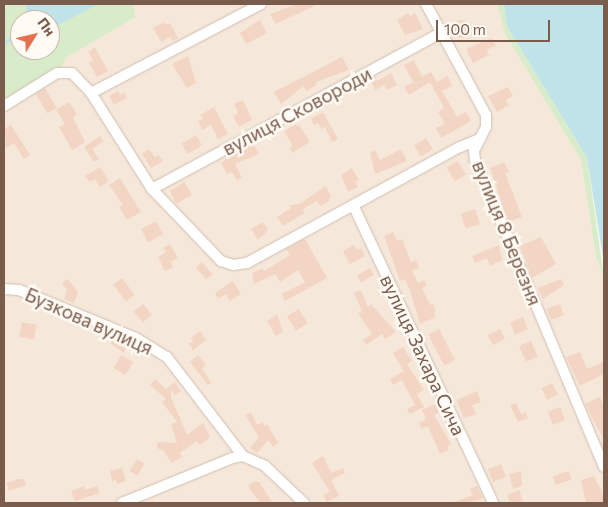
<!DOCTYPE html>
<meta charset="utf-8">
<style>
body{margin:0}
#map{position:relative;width:608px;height:507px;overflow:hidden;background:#fdf6ec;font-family:Commissioner,sans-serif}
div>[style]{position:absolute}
.residential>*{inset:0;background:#f5e8da}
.green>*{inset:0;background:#d8ecc9}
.water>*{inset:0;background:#bfe3e8}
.stream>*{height:2.5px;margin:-1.25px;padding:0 1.25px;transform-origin:1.25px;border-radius:1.25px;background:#bfe3e8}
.building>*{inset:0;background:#f3d5c3;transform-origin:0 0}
.round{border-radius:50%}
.roads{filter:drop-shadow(0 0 1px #d1beb0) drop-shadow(0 0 1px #d1beb0)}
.minor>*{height:10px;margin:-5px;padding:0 5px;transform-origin:5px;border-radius:5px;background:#fff}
span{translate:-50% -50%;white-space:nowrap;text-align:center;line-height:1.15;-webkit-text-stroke:5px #fffaf3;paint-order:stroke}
.street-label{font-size:19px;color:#7a5c4d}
.frame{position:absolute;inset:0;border:5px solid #7a5c4d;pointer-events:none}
.north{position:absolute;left:10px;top:10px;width:50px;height:50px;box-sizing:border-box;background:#fffaf3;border:1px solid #cabbb1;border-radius:50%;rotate:54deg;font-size:14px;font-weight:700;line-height:20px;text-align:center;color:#7a5c4d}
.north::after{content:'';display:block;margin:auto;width:18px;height:22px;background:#e76f51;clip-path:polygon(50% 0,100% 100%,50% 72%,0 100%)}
.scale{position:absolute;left:436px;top:20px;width:114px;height:22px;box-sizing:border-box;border:2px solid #7a5c4d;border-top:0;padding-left:6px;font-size:15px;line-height:18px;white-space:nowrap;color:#7a5c4d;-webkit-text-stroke:4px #fffaf3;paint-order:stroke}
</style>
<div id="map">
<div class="residential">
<i style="clip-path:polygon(139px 4px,497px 4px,505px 34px,581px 160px,596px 257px,604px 278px,604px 503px,4px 503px,4px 106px,56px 73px,67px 57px,136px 17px,134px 7px)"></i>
</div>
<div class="green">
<i style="clip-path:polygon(evenodd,4px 4px,139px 4px,134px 7px,136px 17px,67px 57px,57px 73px,4px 106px,4px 4px,20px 20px,50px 20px,50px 50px,20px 50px,20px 20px)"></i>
<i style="clip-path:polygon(497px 4px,504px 4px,507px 26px,587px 158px,604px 278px,596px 257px,581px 160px,505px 34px)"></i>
</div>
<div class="water">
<i style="clip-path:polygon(25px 4px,99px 4px,50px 29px,50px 20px,28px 20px)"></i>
<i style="clip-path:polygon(504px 4px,604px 4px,604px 263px,587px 158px,507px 26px)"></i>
</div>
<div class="stream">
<i style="left:4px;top:44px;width:22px;rotate:-43deg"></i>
</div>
<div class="building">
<i style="clip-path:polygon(298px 4px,318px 4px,276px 24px,270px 14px)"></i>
<i style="clip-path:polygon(408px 13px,410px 16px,415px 13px,423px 29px,405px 35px,397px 20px)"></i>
<i style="clip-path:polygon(260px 20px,267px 33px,246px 44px,240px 33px)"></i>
<i class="round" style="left:452px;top:20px;width:18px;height:18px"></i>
<i style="clip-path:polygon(164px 22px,165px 25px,170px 23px,178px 38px,173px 41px,170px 37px,161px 42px,153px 28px)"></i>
<i style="clip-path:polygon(492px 38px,496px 45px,487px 50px,489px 55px,473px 63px,466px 49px)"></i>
<i style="clip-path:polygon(95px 47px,108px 71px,97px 77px,89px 63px,93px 60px,88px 52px)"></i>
<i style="clip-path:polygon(188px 56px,196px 83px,187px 88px,172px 64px)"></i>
<i style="clip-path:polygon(342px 57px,349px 70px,316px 82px,317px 85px,306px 91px,304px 86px,281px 104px,274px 92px)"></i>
<i style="clip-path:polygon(414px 60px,422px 77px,431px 72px,437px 82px,448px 76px,452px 86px,442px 91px,457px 117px,466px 112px,471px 121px,441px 138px,436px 128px,445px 124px,438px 112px,444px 108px,430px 82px,409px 95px,404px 87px,413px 82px,404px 65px)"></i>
<i style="clip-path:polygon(391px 73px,397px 85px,387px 90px,384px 85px,375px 90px,370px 79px,375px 76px,377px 81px)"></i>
<i style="clip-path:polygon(508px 87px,513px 96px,506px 100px,509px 105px,497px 112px,488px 96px)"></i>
<i style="left:45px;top:88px;width:23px;height:11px;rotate:59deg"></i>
<i style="clip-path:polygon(118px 91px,120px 95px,124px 92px,127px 98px,114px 105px,109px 96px)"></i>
<i style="clip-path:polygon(243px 100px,252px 120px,239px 127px,233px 116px,238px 113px,234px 104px)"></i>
<i style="clip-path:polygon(69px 102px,77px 114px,73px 117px,85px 142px,72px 150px,59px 127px,65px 124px,56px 110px)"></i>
<i style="clip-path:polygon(214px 107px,228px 134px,218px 139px,211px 125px,202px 130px,198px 121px,203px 119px,200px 115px)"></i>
<i style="clip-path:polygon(323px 112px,338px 139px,332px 142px,325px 127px,322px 129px,318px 123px,314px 125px,311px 119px)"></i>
<i style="clip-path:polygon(11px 125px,30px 155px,24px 159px,14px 143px,7px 148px,4px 142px,6px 139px,4px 129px)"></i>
<i style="clip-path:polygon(295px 125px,300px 126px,310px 142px,292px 153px,290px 148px,293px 146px,284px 131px)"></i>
<i style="left:196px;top:135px;width:12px;height:17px;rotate:59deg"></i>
<i style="clip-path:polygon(100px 136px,104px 141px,92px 149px,99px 159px,94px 162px,84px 147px)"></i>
<i style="left:426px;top:138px;width:13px;height:14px;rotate:58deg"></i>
<i style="clip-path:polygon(253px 143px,259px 154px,235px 164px,242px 178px,237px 180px,232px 172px,227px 174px,221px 163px)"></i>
<i style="clip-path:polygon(149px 149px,155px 157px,159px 155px,163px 161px,151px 168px,142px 154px)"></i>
<i style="clip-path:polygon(401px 149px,407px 161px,375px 174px,370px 153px,375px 150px,380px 160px)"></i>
<i style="left:458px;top:161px;width:16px;height:13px;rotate:60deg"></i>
<i style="clip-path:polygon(504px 162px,509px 172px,505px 173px,522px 217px,508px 222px,490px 168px)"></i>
<i style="clip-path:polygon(100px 167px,109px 181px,100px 187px,95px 179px,90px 182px,85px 176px)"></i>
<i style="clip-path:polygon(352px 168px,359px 180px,355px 182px,358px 187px,348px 192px,341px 175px)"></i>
<i style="clip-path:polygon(120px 178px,141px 212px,127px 220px,119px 207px,123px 205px,109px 185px)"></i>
<i style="clip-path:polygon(184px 182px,192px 195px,176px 204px,170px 191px)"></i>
<i style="clip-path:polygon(326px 186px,331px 197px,328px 202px,320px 206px,317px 201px,303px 209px,305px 213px,283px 226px,277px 217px,291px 208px,289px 206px,301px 203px)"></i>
<i style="left:475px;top:209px;width:16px;height:15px;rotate:72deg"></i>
<i style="left:156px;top:221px;width:15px;height:17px;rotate:62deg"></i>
<i style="clip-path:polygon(263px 222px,268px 230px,258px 240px,251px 229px)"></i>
<i style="clip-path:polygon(393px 232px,397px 241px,402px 239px,411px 262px,416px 260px,419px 268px,412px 271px,418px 283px,424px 280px,427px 286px,422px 288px,430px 305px,433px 304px,436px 311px,434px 312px,436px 317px,420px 324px,410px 291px,405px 279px,400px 281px,384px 236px)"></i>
<i style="clip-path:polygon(541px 237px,556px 264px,532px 278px,520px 246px)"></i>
<i style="clip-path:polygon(305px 239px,327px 278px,285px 301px,282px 294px,305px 282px,298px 270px,280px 282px,275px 274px,254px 284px,252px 273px,262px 268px,264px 271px,290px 255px,286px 249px)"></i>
<i style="clip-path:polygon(170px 244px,178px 258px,171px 262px,173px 267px,165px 271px,158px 257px,166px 252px,163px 248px)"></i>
<i style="clip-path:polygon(354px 245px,357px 250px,361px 248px,365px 256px,350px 264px,343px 251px)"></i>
<i style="clip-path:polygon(499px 245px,502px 260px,490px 266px,487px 258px,475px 263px,472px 256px)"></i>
<i style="left:202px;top:262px;width:16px;height:8px;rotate:50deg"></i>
<i style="left:370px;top:268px;width:8px;height:15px;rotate:60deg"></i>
<i style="left:122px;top:278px;width:21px;height:11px;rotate:53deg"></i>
<i style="clip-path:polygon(68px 279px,78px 292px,74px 303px,64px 299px,67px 290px,62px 283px)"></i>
<i style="clip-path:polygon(561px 279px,564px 285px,543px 299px,538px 288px)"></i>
<i style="clip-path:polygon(233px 281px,241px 294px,230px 301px,226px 294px,218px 299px,215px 293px)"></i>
<i style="clip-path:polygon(361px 290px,368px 307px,371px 304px,396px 332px,385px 339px,382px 334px,366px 345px,363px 340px,372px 334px,358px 313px,362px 311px,354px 293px)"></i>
<i style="left:143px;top:304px;width:14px;height:12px;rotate:51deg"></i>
<i style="left:560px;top:304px;width:12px;height:14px;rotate:70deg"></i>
<i style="left:299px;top:309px;width:17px;height:14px;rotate:59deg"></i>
<i style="clip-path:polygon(277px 314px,283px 332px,276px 336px,267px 321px)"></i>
<i style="left:523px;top:317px;width:13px;height:14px;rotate:67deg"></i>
<i style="left:22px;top:322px;width:15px;height:15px;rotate:11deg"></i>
<i style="left:439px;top:329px;width:35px;height:12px;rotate:63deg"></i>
<i style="left:500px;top:329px;width:11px;height:14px;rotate:63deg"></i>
<i style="clip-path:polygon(200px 331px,206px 340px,193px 350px,189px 344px,193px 341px,191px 338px)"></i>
<i style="clip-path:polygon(113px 337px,128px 342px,124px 353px,111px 344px)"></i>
<i style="left:531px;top:341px;width:17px;height:13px;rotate:66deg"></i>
<i style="clip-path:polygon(403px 347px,412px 361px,407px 364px,424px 390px,417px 394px,424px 407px,410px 414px,407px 409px,415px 405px,402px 380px,393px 385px,390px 379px,404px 371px,393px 353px)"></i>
<i style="clip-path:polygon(580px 352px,587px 369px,604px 362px,604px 374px,580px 386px,566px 357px)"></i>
<i style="left:121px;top:355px;width:14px;height:15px;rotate:30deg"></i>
<i style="clip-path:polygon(198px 355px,206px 365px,202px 368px,211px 383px,208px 385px,190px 362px)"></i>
<i style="clip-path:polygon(155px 379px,166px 389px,175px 382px,181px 391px,175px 395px,171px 390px,171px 397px,187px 435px,203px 423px,210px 437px,200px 445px,197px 441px,180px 453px,182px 457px,171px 463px,164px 451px,157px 448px,158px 442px,177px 443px,171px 424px,177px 422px,162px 402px,166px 399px,150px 385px)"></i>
<i style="left:552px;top:383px;width:13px;height:12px;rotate:63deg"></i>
<i style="clip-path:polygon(477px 391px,481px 402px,472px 405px,476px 414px,464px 418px,456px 400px)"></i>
<i style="clip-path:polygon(600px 397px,604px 407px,604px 440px,586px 406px,586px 403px)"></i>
<i style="clip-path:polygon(437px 403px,441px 412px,434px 415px,451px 444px,447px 446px,449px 450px,440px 454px,428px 426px,422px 429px,419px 423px,426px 419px,422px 410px)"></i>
<i style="clip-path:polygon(516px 403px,521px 414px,526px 412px,528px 418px,518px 422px,510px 405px)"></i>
<i style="left:560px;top:407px;width:14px;height:13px;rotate:69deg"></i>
<i style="clip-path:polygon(251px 412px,257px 425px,262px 422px,265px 426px,267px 424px,278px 443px,273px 447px,268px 440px,257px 453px,250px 448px,259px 437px,245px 415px)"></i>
<i style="clip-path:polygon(323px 456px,331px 473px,343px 468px,345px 473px,331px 480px,339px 496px,327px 502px,323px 495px,330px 492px,312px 463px)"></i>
<i style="left:137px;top:459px;width:9px;height:14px;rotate:32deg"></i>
<i style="left:501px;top:464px;width:14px;height:14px;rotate:69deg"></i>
<i style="clip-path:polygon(122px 468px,126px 481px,117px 484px,116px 480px,112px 481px,110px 471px)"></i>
<i style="clip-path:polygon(521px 471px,522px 486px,513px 489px,509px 474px)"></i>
<i style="left:569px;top:471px;width:9px;height:17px;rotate:72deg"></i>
<i style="clip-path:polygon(594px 476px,602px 492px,604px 503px,586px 503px,581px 480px)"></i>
<i style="clip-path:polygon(19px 479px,24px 479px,26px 485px,9px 491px,6px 483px)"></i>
<i style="clip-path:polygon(255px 481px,259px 482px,273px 503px,260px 503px,248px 486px)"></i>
<i style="clip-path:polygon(84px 486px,85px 490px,97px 486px,100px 493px,75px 501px,71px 491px)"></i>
<i style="clip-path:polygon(477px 486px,483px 498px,468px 503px,452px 503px,473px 495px,470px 489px)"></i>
<i style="clip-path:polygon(519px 490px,523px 501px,510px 503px,507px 495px)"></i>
</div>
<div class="roads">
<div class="minor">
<i style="left:426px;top:4px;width:126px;rotate:61.6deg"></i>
<i style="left:486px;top:115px;width:12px;rotate:90deg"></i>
<i style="left:486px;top:127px;width:27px;rotate:117deg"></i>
<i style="left:474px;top:151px;width:9px;rotate:84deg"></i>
<i style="left:475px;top:160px;width:333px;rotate:67.2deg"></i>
<i style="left:91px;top:93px;width:192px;rotate:-27.6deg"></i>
<i style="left:4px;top:106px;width:62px;rotate:-31.9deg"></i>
<i style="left:57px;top:73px;width:15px"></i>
<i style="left:72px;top:73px;width:28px;rotate:46deg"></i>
<i style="left:91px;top:93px;width:114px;rotate:57.6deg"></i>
<i style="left:152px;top:189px;width:100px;rotate:46.2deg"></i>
<i style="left:221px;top:261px;width:13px;rotate:18deg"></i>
<i style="left:233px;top:265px;width:14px;rotate:-8deg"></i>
<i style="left:247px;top:263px;width:243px;rotate:-28.6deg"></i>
<i style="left:460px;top:147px;width:22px;rotate:-22deg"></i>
<i style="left:152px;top:189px;width:328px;rotate:-28.4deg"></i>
<i style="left:354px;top:207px;width:327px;rotate:64.8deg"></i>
<i style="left:4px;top:289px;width:15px;rotate:4deg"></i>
<i style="left:19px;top:290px;width:126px;rotate:22.3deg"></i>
<i style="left:136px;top:338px;width:36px;rotate:32deg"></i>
<i style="left:167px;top:357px;width:125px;rotate:52.5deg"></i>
<i style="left:122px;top:503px;width:119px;rotate:-22.2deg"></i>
<i style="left:232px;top:458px;width:11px;rotate:-10deg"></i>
<i style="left:243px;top:456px;width:24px;rotate:24deg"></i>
<i style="left:265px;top:466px;width:54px;rotate:43.5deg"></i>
</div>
</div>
<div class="street-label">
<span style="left:297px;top:111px;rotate:-28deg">вулиця Сковороди</span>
<span style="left:507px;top:233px;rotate:68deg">вулиця 8 Березня</span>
<span style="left:89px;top:321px;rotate:24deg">Бузкова вулиця</span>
<span style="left:423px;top:355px;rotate:65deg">вулиця Захара Сича</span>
</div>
<div class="frame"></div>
<div class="north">Пн</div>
<div class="scale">100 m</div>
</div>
